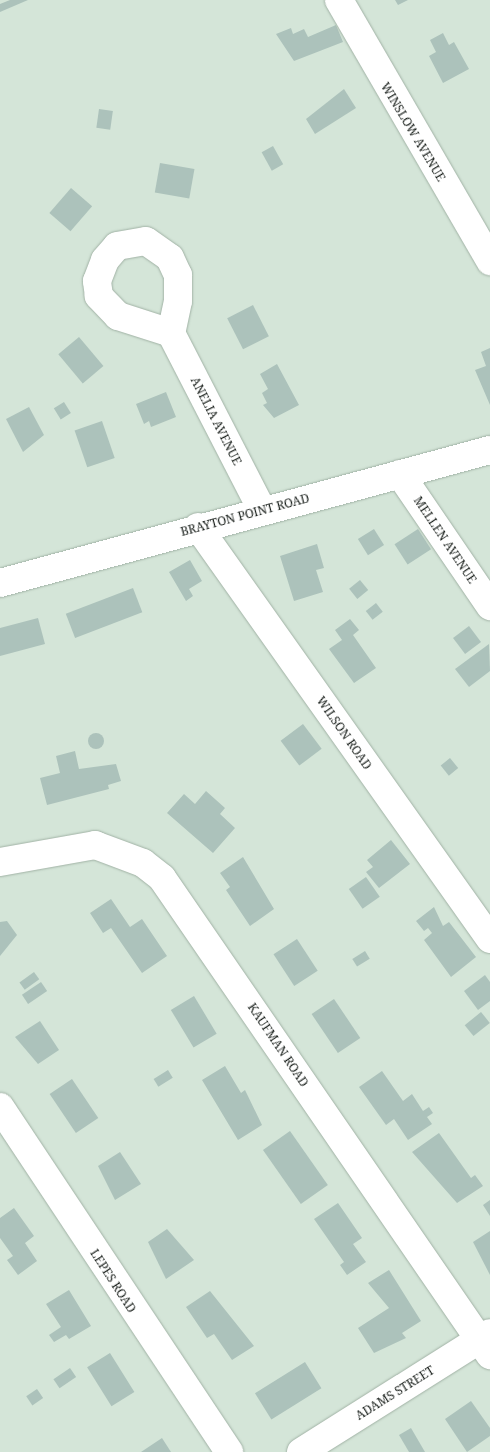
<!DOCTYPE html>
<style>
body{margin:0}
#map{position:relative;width:490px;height:1452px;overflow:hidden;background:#d4e5d8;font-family:"Noto Serif",serif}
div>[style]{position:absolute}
.building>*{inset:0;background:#acc2bb;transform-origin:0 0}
.round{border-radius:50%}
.roads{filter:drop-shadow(0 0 1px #a1b2a5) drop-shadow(0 0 1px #a1b2a5)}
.minor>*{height:28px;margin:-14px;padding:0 14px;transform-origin:14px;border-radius:14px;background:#fff}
span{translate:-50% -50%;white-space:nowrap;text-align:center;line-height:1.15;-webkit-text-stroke:4.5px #fff;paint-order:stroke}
.street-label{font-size:12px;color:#151b17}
</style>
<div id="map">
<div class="building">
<i style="clip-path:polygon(10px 0,28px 0,0 12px,0 4px)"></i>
<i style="clip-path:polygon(395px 0,408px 0,398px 5px)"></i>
<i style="clip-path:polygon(336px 25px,343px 42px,294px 61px,276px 34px,291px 28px,293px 34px,304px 29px,308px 37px)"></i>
<i style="clip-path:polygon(443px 33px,449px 45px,454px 42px,469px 69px,443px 83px,429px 56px,436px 52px,430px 40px)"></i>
<i style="clip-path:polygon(344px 89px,356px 108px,315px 134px,306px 119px)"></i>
<i style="left:99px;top:109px;width:14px;height:19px;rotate:8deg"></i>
<i style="left:273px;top:146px;width:21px;height:13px;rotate:61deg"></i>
<i style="left:160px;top:163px;width:35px;height:30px;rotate:10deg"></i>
<i style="left:71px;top:188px;width:28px;height:33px;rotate:41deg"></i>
<i style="left:253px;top:305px;width:35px;height:29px;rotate:63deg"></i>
<i style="left:79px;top:337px;width:38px;height:27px;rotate:50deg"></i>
<i style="clip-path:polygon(490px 348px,490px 405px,475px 370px,486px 366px,481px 352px)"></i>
<i style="clip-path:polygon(277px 364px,299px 405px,274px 418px,263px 405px,267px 403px,262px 393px,268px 389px,260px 374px)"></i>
<i style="clip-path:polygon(166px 392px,176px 417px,151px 427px,149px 421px,144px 424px,136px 404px)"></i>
<i style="left:64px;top:402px;width:13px;height:12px;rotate:58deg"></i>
<i style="clip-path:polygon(29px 407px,44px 435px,23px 452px,6px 419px)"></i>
<i style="left:102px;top:421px;width:39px;height:29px;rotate:71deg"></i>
<i style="left:374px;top:529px;width:19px;height:19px;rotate:58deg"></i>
<i style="left:418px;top:529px;width:24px;height:28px;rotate:57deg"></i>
<i style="clip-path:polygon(317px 544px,324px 568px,316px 570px,323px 592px,294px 601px,280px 556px)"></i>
<i style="clip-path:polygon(190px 560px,202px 581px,189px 589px,193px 596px,186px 601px,169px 572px)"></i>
<i style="left:360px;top:580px;width:13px;height:14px;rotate:51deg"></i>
<i style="left:133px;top:588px;width:26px;height:72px;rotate:69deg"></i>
<i style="left:376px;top:603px;width:11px;height:13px;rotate:52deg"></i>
<i style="clip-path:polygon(38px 618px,45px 644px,0 656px,0 628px)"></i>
<i style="clip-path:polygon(350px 619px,359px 630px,353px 635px,376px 668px,354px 683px,329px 649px,342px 640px,335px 630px)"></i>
<i style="left:469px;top:626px;width:20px;height:20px;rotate:53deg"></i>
<i style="clip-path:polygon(489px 644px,490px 671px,469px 687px,455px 669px)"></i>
<i style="left:303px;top:724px;width:31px;height:28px;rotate:53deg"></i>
<i class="round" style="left:88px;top:733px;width:16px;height:16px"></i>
<i style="clip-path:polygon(75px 751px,79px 769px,116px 764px,121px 781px,108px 785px,109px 789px,47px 805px,40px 778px,60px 773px,56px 756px)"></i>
<i style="left:450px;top:758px;width:13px;height:12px;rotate:51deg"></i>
<i style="clip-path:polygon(206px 791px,225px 808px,220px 814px,235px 828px,213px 853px,167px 813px,184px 794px,195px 804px)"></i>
<i style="clip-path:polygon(391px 840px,410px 864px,379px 888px,366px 872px,373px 867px,367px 860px)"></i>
<i style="clip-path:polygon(243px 857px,274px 909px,250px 926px,226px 890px,230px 887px,220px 873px)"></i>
<i style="left:366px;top:877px;width:24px;height:21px;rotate:55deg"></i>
<i style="clip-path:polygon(111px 899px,130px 927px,142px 919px,167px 956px,142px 973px,111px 928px,103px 933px,90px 913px)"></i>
<i style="clip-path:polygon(434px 907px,443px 926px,449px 922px,476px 957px,451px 977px,424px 940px,432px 933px,428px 928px,424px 931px,416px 921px)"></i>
<i style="clip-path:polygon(7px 921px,17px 935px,0 956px,0 922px)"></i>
<i style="left:297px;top:939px;width:38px;height:28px;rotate:57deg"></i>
<i style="left:365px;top:951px;width:9px;height:15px;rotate:58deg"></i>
<i style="left:34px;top:972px;width:9px;height:18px;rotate:54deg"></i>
<i style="clip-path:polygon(485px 975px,490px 982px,490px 1001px,478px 1010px,464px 991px)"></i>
<i style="left:41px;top:982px;width:11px;height:23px;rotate:56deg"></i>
<i style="left:194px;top:996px;width:44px;height:27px;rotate:59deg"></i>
<i style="left:334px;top:999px;width:47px;height:27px;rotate:56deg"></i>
<i style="left:481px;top:1012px;width:14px;height:21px;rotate:51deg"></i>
<i style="clip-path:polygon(40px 1021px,59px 1050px,38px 1064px,15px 1037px)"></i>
<i style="clip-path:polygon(225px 1066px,241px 1093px,245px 1090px,262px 1125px,238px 1140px,202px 1080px)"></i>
<i style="left:168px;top:1070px;width:9px;height:17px;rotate:58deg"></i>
<i style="clip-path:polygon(382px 1071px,403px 1101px,412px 1094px,423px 1111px,429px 1107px,433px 1113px,427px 1117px,432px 1124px,408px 1140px,394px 1119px,386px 1125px,359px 1087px)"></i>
<i style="left:72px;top:1079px;width:47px;height:27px;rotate:56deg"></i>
<i style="left:290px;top:1131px;width:66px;height:33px;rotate:55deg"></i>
<i style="clip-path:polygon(439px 1133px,471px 1178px,475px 1175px,483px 1186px,457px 1203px,412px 1152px)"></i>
<i style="clip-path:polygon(120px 1152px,141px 1184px,115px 1200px,98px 1166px)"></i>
<i style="clip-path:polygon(490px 1200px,490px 1216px,483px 1205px)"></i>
<i style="clip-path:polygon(338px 1203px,362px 1238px,353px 1244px,366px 1262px,347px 1275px,340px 1265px,344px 1262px,314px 1219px)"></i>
<i style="clip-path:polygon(14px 1208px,34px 1236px,25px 1243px,37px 1261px,18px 1275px,7px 1260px,13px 1256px,0 1238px,0 1218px)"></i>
<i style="clip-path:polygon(167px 1229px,194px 1260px,166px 1279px,148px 1242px)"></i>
<i style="clip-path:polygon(490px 1231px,490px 1275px,473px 1242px)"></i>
<i style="clip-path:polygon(389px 1270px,421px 1321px,402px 1333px,406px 1338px,374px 1353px,358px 1328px,389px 1308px,368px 1283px)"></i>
<i style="clip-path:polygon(69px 1290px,91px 1326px,69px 1339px,66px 1335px,54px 1342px,49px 1335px,61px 1327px,46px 1304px)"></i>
<i style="clip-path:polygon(210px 1291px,254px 1346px,232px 1360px,214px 1334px,207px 1338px,186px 1307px)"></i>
<i style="left:110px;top:1353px;width:46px;height:27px;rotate:58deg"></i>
<i style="left:305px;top:1362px;width:31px;height:59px;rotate:58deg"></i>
<i style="left:70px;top:1368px;width:11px;height:20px;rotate:56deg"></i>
<i style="left:37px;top:1389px;width:11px;height:13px;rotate:56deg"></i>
<i style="clip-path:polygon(471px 1401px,490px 1428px,490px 1436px,467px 1452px,445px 1419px)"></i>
<i style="clip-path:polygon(411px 1428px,425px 1452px,409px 1452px,399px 1435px)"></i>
<i style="clip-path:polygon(162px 1438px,171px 1452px,141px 1452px)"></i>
</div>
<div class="roads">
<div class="minor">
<i style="left:339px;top:0;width:302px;rotate:59.9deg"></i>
<i style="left:146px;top:241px;width:29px;rotate:35deg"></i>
<i style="left:170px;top:258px;width:19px;rotate:65deg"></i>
<i style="left:178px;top:275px;width:26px;rotate:90deg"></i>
<i style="left:178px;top:301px;width:33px;rotate:102deg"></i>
<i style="left:171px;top:333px;width:56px;rotate:-162.2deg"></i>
<i style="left:118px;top:316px;width:28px;rotate:-134deg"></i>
<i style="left:99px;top:296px;width:15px;rotate:-98deg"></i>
<i style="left:97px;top:281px;width:22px;rotate:-69deg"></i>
<i style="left:105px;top:260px;width:18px;rotate:-49deg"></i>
<i style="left:117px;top:246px;width:29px;rotate:-10deg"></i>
<i style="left:171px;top:333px;width:199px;rotate:62.8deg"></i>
<i style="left:400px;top:474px;width:160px;rotate:55.7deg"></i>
<i style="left:198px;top:527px;width:505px;rotate:54.67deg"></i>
<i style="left:0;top:583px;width:508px;rotate:-15.19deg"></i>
<i style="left:0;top:862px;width:97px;rotate:-10.1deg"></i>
<i style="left:95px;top:845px;width:51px;rotate:20.6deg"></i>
<i style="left:143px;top:863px;width:24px;rotate:38deg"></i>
<i style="left:162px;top:878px;width:579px;rotate:55.49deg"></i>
<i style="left:0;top:1107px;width:414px;rotate:56.4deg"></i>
<i style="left:301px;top:1452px;width:223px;rotate:-32.2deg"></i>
</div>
</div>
<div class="street-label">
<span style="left:413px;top:132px;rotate:59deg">WINSLOW AVENUE</span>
<span style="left:216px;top:421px;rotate:63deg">ANELIA AVENUE</span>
<span style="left:245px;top:515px;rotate:-15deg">BRAYTON POINT ROAD</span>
<span style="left:445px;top:540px;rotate:56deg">MELLEN AVENUE</span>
<span style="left:344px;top:733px;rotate:55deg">WILSON ROAD</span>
<span style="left:278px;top:1045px;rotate:56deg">KAUFMAN ROAD</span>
<span style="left:113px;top:1281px;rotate:57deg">LEPES ROAD</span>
<span style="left:395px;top:1393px;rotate:-32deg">ADAMS STREET</span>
</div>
</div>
